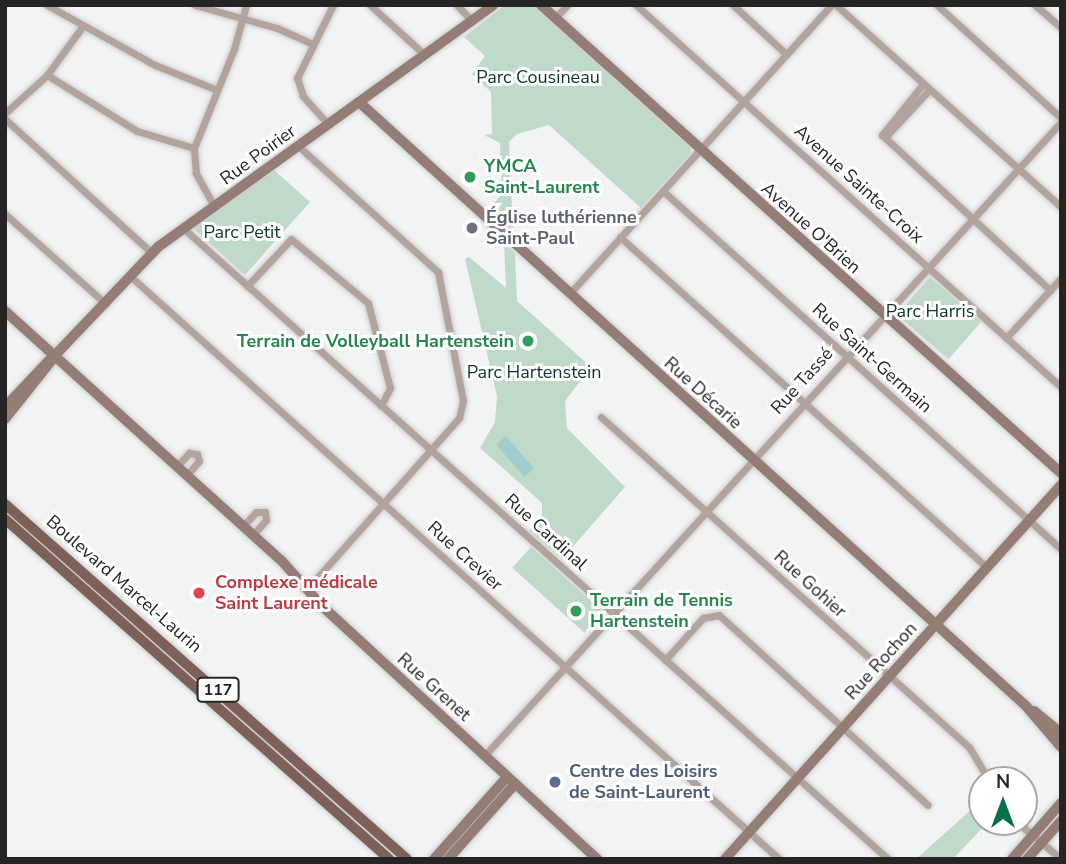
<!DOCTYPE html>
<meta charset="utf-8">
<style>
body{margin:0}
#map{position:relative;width:1066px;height:864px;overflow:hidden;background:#f2f3f4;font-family:"Nunito Sans",sans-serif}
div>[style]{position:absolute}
.green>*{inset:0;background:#c0daca;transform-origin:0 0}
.water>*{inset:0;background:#a2cdcd;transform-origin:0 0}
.roads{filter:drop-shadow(0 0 2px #cdcecf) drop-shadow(0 0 2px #cdcecf)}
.street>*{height:7px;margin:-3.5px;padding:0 3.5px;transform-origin:3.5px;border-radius:3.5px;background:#b3a39d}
.secondary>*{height:10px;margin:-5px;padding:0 5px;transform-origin:5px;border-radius:5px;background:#947d74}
.primary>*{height:10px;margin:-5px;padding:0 5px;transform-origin:5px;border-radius:5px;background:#7d6158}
.dots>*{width:19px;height:19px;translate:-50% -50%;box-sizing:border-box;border:4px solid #fff;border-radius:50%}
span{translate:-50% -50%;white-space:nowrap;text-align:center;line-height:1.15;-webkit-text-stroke:6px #fff;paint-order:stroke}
.shield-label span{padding:2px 5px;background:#fff;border:2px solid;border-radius:5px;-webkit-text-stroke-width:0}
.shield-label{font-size:16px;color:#242424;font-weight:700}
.park-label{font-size:18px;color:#0c3823}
.street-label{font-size:18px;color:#242424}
.leisure-label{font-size:18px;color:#27864d;font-weight:700}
.left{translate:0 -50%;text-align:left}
.right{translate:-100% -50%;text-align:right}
.worship-label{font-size:18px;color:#5b616d;font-weight:700}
.health-label{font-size:18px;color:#be3a42;font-weight:700}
.service-label{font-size:18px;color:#4e5e75;font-weight:700}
.frame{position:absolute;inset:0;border:7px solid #242424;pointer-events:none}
.north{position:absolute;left:968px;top:766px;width:70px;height:70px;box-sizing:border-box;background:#fff;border:2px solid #a7a7a7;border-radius:50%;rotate:0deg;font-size:19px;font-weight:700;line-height:28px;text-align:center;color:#242424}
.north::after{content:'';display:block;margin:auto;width:24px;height:32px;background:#077148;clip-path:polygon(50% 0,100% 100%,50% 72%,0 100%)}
</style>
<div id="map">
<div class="green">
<i style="clip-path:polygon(505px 5px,533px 5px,690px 147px,691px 153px,641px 208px,549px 125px,517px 134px,509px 142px,513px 233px,488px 210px,502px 194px,500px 143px,484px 135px,492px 134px,491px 92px,472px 74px,485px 56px,464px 37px)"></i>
<i style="clip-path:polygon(274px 170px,310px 202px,245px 275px,193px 228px)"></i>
<i style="clip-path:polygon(504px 243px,515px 253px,517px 301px,591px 367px,565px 401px,567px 428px,625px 487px,562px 559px,529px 531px,542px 515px,542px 503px,480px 448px,495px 422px,497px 396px,465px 259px,469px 257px,506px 288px)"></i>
<i style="left:930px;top:277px;width:68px;height:50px;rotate:41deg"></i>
<i style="left:531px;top:547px;width:97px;height:28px;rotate:42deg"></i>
<i style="clip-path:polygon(982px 800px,982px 822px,988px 822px,953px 859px,916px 859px)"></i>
</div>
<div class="water">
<i style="left:506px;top:436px;width:43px;height:13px;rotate:49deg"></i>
</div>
<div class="roads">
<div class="street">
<i style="left:47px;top:5px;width:124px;rotate:29.1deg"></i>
<i style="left:155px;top:65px;width:67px;rotate:22deg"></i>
<i style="left:195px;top:5px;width:85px;rotate:15.7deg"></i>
<i style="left:277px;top:28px;width:39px;rotate:24deg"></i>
<i style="left:370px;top:5px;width:74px;rotate:42.3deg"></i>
<i style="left:457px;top:5px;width:22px;rotate:47deg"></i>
<i style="left:636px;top:5px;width:571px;rotate:41.95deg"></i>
<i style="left:733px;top:5px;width:72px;rotate:42.8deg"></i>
<i style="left:836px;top:5px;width:302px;rotate:41.9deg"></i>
<i style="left:937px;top:5px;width:168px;rotate:42.3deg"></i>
<i style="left:1035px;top:5px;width:35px;rotate:41deg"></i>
<i style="left:555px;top:18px;width:18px;rotate:-47deg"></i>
<i style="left:47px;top:75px;width:106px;rotate:31.9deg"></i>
<i style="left:137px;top:131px;width:59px;rotate:16.6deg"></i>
<i style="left:5px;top:113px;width:57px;rotate:-42.1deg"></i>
<i style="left:47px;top:75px;width:59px;rotate:-53.9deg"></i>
<i style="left:5px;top:119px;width:199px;rotate:42.4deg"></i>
<i style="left:328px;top:124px;width:38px;rotate:-132deg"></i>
<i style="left:303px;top:96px;width:19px;rotate:-108deg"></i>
<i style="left:297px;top:78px;width:81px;rotate:-63.7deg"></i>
<i style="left:882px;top:135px;width:229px;rotate:42.7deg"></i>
<i style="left:882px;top:135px;width:6px;rotate:-9deg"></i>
<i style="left:888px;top:134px;width:60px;rotate:-47deg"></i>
<i style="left:882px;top:135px;width:65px;rotate:-51.2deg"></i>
<i style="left:297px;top:145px;width:190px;rotate:42deg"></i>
<i style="left:438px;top:272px;width:131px;rotate:79deg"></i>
<i style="left:463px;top:401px;width:17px;rotate:103deg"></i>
<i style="left:459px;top:418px;width:229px;rotate:131.6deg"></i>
<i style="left:663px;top:191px;width:535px;rotate:41.97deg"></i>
<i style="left:214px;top:206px;width:38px;rotate:-119deg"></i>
<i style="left:196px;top:173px;width:25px;rotate:-95deg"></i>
<i style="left:194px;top:148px;width:107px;rotate:-68deg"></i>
<i style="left:234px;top:49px;width:46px;rotate:-74.7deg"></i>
<i style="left:5px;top:214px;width:135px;rotate:41.7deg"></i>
<i style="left:183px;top:228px;width:946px;rotate:41.83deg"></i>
<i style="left:620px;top:237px;width:494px;rotate:42deg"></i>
<i style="left:130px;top:276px;width:872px;rotate:41.93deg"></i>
<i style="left:247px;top:286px;width:64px;rotate:-46.9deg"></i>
<i style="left:291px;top:239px;width:100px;rotate:39.7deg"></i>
<i style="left:368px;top:303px;width:88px;rotate:75.5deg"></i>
<i style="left:390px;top:388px;width:20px;rotate:117deg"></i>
<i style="left:570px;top:293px;width:389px;rotate:-47.8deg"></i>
<i style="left:1006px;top:338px;width:81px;rotate:-47.5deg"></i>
<i style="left:601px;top:417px;width:494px;rotate:41.9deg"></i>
<i style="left:969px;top:747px;width:39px;rotate:59deg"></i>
<i style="left:177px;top:466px;width:18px;rotate:-47deg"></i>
<i style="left:189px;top:453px;width:8px;rotate:7deg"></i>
<i style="left:197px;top:454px;width:7px;rotate:74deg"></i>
<i style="left:199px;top:461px;width:18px;rotate:131deg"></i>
<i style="left:243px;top:526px;width:19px;rotate:-47deg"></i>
<i style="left:256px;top:512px;width:9px"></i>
<i style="left:265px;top:512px;width:8px;rotate:83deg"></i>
<i style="left:266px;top:520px;width:20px;rotate:131deg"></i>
<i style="left:665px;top:660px;width:57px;rotate:-47.9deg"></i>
<i style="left:703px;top:618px;width:16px;rotate:-11deg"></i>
<i style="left:719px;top:615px;width:282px;rotate:42.3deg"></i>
<i style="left:485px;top:755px;width:856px;rotate:-47.7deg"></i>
<i style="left:1017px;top:822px;width:57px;rotate:40.1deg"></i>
</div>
<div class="secondary">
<i style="left:541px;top:5px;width:700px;rotate:41.99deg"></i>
<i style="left:359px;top:102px;width:900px;rotate:42.16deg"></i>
<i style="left:1026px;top:706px;width:54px;rotate:49.5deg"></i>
<i style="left:5px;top:311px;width:372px;rotate:42.1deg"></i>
<i style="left:281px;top:560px;width:62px;rotate:48.3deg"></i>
<i style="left:322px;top:606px;width:374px;rotate:42.6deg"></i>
<i style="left:5px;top:407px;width:73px;rotate:-46.7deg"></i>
<i style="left:5px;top:419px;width:87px;rotate:-51.5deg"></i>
<i style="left:59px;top:351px;width:144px;rotate:-46.4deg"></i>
<i style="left:158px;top:247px;width:413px;rotate:-35.8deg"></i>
<i style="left:1034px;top:711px;width:35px;rotate:39deg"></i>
<i style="left:434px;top:859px;width:110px;rotate:-48.3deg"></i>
<i style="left:448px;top:859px;width:101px;rotate:-48.2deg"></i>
<i style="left:725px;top:859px;width:503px;rotate:-48.06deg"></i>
<i style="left:1012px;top:859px;width:74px;rotate:-48.8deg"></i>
<i style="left:1027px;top:859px;width:51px;rotate:-48.2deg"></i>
</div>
<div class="primary">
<i style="left:5px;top:504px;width:536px;rotate:41.45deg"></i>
<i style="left:5px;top:519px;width:513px;rotate:41.52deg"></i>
</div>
</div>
<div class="dots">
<i style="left:470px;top:177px;background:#2e9e5b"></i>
<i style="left:472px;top:228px;background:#6b7280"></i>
<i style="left:528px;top:341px;background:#2e9e5b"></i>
<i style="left:199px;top:593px;background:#e0444e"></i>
<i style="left:576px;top:611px;background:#2e9e5b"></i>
<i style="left:555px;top:782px;background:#5c6f8a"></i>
</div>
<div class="shield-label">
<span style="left:218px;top:690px">117</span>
</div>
<div class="park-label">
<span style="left:538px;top:77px">Parc Cousineau</span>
<span style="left:242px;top:232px">Parc Petit</span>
<span style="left:930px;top:311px">Parc Harris</span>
<span style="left:534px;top:372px">Parc Hartenstein</span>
</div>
<div class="street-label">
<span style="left:258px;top:155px;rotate:-36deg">Rue Poirier</span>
<span style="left:859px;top:184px;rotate:42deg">Avenue Sainte-Croix</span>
<span style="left:811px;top:228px;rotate:42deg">Avenue O'Brien</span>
<span style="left:872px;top:358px;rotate:42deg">Rue Saint-Germain</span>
<span style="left:802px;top:381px;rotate:-48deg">Rue Tassé</span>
<span style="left:703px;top:393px;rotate:42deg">Rue Décarie</span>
<span style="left:546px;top:532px;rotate:42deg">Rue Cardinal</span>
<span style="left:465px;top:556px;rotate:42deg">Rue Crevier</span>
<span style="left:124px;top:584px;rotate:41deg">Boulevard Marcel-Laurin</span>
<span style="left:810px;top:584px;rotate:42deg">Rue Gohier</span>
<span style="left:881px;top:661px;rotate:-48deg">Rue Rochon</span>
<span style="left:434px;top:687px;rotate:42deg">Rue Grenet</span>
</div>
<div class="leisure-label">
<span class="left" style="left:484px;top:177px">YMCA<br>Saint-Laurent</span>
<span class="right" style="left:514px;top:341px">Terrain de Volleyball Hartenstein</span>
<span class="left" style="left:590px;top:611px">Terrain de Tennis<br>Hartenstein</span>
</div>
<div class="worship-label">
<span class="left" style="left:486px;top:228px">Église luthérienne<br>Saint-Paul</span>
</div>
<div class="health-label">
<span class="left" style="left:215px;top:593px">Complexe médicale<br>Saint Laurent</span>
</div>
<div class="service-label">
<span class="left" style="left:569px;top:782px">Centre des Loisirs<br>de Saint-Laurent</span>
</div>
<div class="frame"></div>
<div class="north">N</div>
</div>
